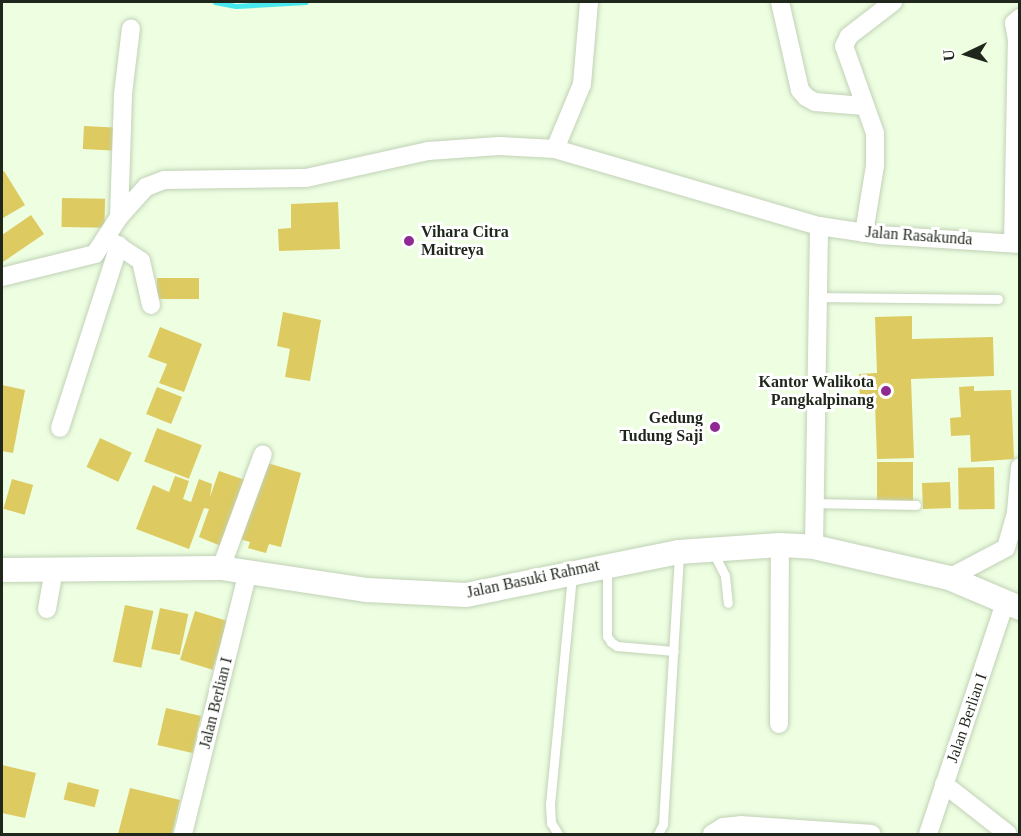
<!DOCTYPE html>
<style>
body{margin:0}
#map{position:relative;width:1021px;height:836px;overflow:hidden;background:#edfee1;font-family:Georgia,serif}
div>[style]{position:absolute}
.stream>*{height:5px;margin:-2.5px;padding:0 2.5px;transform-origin:2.5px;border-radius:2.5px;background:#47e7ed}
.building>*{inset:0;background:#ddca60;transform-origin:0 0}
.roads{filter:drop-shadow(0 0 2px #c1d1b6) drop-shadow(0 0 2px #c1d1b6)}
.service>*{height:9px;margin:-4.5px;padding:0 4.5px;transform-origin:4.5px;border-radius:4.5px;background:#fff}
.minor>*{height:18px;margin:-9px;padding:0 9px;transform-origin:9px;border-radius:9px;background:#fff}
.tertiary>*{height:24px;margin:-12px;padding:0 12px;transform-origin:12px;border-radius:12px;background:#fff}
.dots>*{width:16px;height:16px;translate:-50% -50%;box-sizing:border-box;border:3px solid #fff;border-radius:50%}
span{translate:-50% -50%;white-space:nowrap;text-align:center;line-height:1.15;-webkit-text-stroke:6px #fff;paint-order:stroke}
.poi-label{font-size:16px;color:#1f261b;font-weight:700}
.left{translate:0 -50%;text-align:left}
.right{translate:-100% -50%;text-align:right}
.street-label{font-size:16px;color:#1f261b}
.frame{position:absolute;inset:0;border:3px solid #1f261b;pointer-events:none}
.north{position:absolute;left:937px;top:24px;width:60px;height:60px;-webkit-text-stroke:4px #fff;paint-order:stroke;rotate:266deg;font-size:16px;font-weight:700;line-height:24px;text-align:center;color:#1f261b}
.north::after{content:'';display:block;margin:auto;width:21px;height:27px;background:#1f261b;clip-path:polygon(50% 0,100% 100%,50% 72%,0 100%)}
</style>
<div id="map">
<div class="stream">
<i style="left:215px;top:2px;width:21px;rotate:11deg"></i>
<i style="left:236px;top:6px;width:70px;rotate:-3.3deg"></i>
</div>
<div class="building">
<i style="left:84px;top:126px;width:34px;height:23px;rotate:3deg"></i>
<i style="clip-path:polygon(4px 171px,25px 205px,3px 218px,2px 172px)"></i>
<i style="left:62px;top:198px;width:43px;height:29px;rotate:1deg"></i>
<i style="clip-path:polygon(338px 202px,340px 249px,279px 251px,278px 229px,291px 228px,291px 204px)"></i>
<i style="clip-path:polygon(31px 215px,44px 234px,3px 262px,2px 235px)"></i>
<i style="left:199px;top:278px;width:21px;height:42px;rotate:90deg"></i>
<i style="clip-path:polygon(283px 312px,321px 320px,310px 381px,285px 377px,290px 349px,277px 346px)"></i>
<i style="clip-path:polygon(912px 316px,912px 339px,993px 337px,994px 376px,911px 379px,914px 458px,877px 459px,875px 403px,860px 404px,859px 374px,877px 373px,875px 317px)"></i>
<i style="clip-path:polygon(160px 327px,202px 344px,184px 392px,159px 383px,167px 364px,148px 357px)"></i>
<i style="clip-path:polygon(2px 385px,25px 390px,13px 453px,2px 451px)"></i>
<i style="clip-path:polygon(974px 386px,974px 391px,1011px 390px,1014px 459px,971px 462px,970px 435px,951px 436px,950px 418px,961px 417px,959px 387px)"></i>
<i style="left:157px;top:387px;width:27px;height:29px;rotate:22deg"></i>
<i style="left:157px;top:428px;width:48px;height:36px;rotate:21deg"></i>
<i style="left:100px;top:438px;width:35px;height:32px;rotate:25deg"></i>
<i style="clip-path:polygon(261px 461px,301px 473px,281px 547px,269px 544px,266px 553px,248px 548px,250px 542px,240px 539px)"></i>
<i style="left:877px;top:462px;width:36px;height:40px"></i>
<i style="left:994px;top:467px;width:42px;height:36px;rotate:89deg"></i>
<i style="clip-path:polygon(219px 471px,245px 480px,221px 546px,199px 537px,209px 509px,204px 508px,189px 549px,136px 529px,153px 485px,169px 492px,175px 476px,189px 481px,183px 499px,191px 502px,199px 479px,212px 484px,210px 497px)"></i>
<i style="left:12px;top:479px;width:22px;height:31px;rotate:16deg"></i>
<i style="left:950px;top:482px;width:26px;height:28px;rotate:88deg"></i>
<i style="left:125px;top:605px;width:29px;height:58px;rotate:12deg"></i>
<i style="left:160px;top:608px;width:29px;height:42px;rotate:12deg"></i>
<i style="left:195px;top:611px;width:34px;height:51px;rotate:17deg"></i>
<i style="left:166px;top:708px;width:36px;height:38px;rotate:13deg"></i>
<i style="clip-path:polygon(2px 765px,36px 773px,25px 818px,2px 813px)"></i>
<i style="left:68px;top:782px;width:32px;height:18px;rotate:14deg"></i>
<i style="clip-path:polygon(130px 788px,180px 800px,172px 834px,118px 834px)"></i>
</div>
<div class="roads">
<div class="service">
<i style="left:818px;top:297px;width:180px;rotate:0.6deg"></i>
<i style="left:814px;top:503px;width:102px;rotate:1.1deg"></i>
<i style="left:713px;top:552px;width:27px;rotate:63deg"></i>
<i style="left:725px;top:576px;width:27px;rotate:84deg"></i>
<i style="left:607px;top:566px;width:70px;rotate:90deg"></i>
<i style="left:607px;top:636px;width:7px;rotate:56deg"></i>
<i style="left:611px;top:642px;width:7px;rotate:34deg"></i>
<i style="left:617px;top:646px;width:57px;rotate:5deg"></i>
<i style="left:558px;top:834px;width:13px;rotate:-122deg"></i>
<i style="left:551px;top:823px;width:19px;rotate:-93deg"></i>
<i style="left:550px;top:804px;width:231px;rotate:-84.5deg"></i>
<i style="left:658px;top:834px;width:11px;rotate:-63deg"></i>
<i style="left:663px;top:824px;width:270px;rotate:-86.6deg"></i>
</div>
<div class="minor">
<i style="left:780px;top:2px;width:90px;rotate:77.2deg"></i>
<i style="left:800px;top:90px;width:9px;rotate:49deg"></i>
<i style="left:806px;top:97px;width:10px;rotate:29deg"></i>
<i style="left:815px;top:102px;width:49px;rotate:4.7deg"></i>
<i style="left:555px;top:149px;width:70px;rotate:-67.4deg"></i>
<i style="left:582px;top:84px;width:82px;rotate:-85.1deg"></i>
<i style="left:119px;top:217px;width:123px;rotate:-88.1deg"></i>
<i style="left:123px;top:94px;width:66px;rotate:-83.1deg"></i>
<i style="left:864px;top:233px;width:68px;rotate:-80.7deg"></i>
<i style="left:875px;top:166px;width:33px;rotate:-90deg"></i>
<i style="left:875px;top:133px;width:92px;rotate:-109.6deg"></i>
<i style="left:844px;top:46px;width:11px;rotate:-63deg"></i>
<i style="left:849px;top:36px;width:56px;rotate:-37.7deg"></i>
<i style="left:109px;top:240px;width:38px;rotate:33deg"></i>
<i style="left:141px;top:261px;width:45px;rotate:77.2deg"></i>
<i style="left:1013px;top:243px;width:203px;rotate:-88.9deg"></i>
<i style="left:1017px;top:40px;width:17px;rotate:-100deg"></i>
<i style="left:1014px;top:23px;width:8px;rotate:-40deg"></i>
<i style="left:2px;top:277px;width:96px;rotate:-13.9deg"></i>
<i style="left:95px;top:254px;width:44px;rotate:-57deg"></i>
<i style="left:119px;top:217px;width:40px;rotate:-48deg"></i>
<i style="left:146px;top:187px;width:19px;rotate:-21deg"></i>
<i style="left:164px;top:180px;width:142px;rotate:-0.8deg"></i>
<i style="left:306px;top:178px;width:125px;rotate:-12.5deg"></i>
<i style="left:428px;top:151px;width:71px;rotate:-4deg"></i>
<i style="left:499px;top:146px;width:56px;rotate:3.1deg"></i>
<i style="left:555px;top:149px;width:275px;rotate:16.3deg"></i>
<i style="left:819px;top:226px;width:62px;rotate:8.4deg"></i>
<i style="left:880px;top:235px;width:140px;rotate:3.7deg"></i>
<i style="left:60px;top:428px;width:192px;rotate:-72.1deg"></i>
<i style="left:814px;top:547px;width:321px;rotate:-89.1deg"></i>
<i style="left:221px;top:568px;width:121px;rotate:-69.8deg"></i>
<i style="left:949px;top:578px;width:64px;rotate:-27.8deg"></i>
<i style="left:1006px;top:548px;width:37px;rotate:-74deg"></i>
<i style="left:1016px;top:512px;width:45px;rotate:-84.9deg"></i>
<i style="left:47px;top:609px;width:40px;rotate:-80deg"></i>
<i style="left:779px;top:724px;width:179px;rotate:-89.7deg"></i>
<i style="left:944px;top:784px;width:81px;rotate:38deg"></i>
<i style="left:183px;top:834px;width:270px;rotate:-76.1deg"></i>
<i style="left:712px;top:834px;width:13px;rotate:-32deg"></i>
<i style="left:723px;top:827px;width:18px;rotate:-6deg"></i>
<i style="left:741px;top:825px;width:131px;rotate:3.9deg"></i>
<i style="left:928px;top:834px;width:244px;rotate:-71.6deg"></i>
</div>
<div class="tertiary">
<i style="left:2px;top:570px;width:219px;rotate:-0.5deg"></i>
<i style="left:221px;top:568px;width:148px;rotate:8.6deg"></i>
<i style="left:367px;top:590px;width:99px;rotate:2.9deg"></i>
<i style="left:466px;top:595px;width:217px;rotate:-11.4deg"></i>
<i style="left:679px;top:552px;width:101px;rotate:-4deg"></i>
<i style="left:780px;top:545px;width:34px;rotate:3deg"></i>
<i style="left:814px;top:547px;width:139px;rotate:12.9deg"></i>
<i style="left:949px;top:578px;width:77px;rotate:22.9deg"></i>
</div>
</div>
<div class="dots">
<i style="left:409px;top:241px;background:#8e2a91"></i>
<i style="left:886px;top:391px;background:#8e2a91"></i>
<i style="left:715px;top:427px;background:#8e2a91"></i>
</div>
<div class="poi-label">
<span class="left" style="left:421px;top:241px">Vihara Citra<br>Maitreya</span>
<span class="right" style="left:874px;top:391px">Kantor Walikota<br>Pangkalpinang</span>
<span class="right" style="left:703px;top:427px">Gedung<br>Tudung Saji</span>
</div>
<div class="street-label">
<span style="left:919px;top:236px;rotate:4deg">Jalan Rasakunda</span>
<span style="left:533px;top:579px;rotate:-12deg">Jalan Basuki Rahmat</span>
<span style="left:216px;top:703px;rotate:-76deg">Jalan Berlian I</span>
<span style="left:967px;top:718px;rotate:-71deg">Jalan Berlian I</span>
</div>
<div class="frame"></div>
<div class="north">U</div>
</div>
